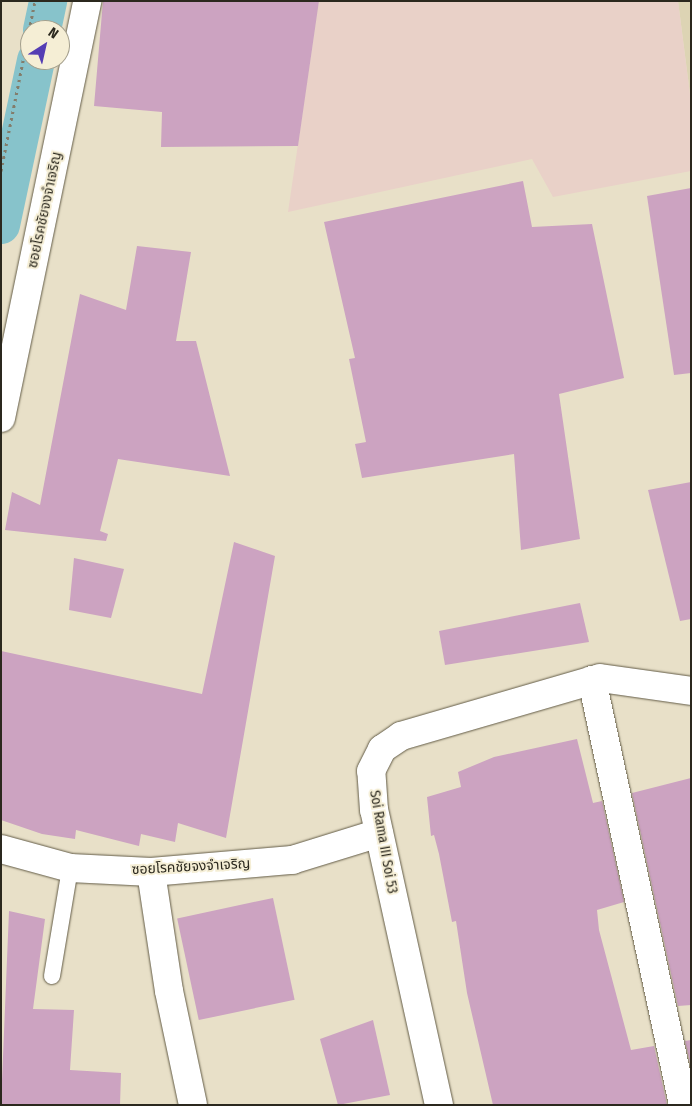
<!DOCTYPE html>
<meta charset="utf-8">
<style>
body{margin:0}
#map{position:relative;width:692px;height:1106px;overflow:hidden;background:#e8e0c8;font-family:"Fira Sans Condensed","Noto Sans Thai",sans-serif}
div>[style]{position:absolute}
.built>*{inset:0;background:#ddd4b4}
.industrial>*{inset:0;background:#e9d1c8}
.canal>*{height:38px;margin:-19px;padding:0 19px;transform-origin:19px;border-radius:19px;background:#87c3cb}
.building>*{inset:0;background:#cca3c1;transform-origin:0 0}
.path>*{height:3px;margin-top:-1.5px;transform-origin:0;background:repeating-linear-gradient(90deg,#827d6c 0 2.5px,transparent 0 6.5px)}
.roads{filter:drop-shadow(0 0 1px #635c47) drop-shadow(0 0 1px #635c47)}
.service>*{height:16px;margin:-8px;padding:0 8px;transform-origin:8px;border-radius:8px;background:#fff}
.minor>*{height:28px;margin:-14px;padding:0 14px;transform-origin:14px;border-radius:14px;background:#fff}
.tertiary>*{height:28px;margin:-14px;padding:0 14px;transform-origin:14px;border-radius:14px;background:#fff}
span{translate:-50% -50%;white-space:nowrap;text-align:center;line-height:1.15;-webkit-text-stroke:4px #f5eed5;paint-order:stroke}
.street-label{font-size:14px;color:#2b281e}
.frame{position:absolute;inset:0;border:2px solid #2b281e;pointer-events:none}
.north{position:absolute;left:20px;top:20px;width:50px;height:50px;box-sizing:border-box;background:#f5eed5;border:1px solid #a49f8c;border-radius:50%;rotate:35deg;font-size:14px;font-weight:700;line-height:20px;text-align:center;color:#2b281e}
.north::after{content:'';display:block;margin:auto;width:18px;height:22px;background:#543db4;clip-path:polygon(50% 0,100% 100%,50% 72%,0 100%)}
</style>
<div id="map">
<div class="built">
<i style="clip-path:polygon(678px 1px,691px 1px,691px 102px)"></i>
</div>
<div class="industrial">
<i style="clip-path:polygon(319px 1px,678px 1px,691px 102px,691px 171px,553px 197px,532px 159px,288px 212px)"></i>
</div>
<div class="canal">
<i style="left:42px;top:30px;width:30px;rotate:-78deg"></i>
<i style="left:1px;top:225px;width:169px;rotate:-78deg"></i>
</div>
<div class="building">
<i style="clip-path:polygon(103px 1px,319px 1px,298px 146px,161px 147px,162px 112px,94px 106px)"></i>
<i style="clip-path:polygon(523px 181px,532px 227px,592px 224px,624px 378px,559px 394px,580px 539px,521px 550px,514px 454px,362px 478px,355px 444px,366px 442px,349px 359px,355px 358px,324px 222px)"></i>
<i style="clip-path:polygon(691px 188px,691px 373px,674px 375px,647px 196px)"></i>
<i style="clip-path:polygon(137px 246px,191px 252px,176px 341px,196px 341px,230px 476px,118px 459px,100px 531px,108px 534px,106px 541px,5px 530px,12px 492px,40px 505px,80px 294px,126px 310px)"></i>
<i style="clip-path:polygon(691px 482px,691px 619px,680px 621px,648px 490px)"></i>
<i style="clip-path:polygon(234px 542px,275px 556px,226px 838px,178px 823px,175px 842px,141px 834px,139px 846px,76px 830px,75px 839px,42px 834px,1px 820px,1px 651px,202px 694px)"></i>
<i style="clip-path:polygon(74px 558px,124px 569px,111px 618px,69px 610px)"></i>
<i style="clip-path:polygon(580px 603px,589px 642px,445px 665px,439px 631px)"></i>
<i style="clip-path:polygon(577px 739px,593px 803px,602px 801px,624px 902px,597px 910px,599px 930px,631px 1050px,654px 1046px,667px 1105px,493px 1105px,467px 993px,456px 921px,452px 922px,439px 854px,434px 835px,431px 836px,427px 797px,461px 787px,458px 772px,494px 757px)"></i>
<i style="clip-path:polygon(691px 778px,691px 1005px,678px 1006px,632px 793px)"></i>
<i style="left:273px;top:898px;width:104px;height:98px;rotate:78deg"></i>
<i style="clip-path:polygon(9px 911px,45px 919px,33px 1009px,74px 1010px,70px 1070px,121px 1073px,120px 1105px,1px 1105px)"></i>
<i style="clip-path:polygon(373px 1020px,390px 1095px,338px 1105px,320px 1039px)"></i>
<i style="clip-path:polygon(691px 1040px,691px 1067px,685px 1041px)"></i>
</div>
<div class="path">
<i style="left:1px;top:171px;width:173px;rotate:-78.7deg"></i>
</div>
<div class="roads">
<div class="service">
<i style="left:52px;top:976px;width:109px;rotate:-80.5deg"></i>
</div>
<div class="minor">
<i style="left:1px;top:418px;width:426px;rotate:-78.3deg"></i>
<i style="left:592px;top:680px;width:435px;rotate:77.9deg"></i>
<i style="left:1px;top:849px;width:72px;rotate:15.4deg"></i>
<i style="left:70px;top:868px;width:81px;rotate:2.8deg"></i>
<i style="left:151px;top:872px;width:142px;rotate:-4.9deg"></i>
<i style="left:292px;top:860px;width:91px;rotate:-17.2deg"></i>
<i style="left:151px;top:872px;width:120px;rotate:81.4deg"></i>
<i style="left:169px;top:991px;width:116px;rotate:78.1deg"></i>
</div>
<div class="tertiary">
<i style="left:439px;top:1105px;width:302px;rotate:-102.4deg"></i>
<i style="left:374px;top:810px;width:39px;rotate:-94deg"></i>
<i style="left:371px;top:771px;width:25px;rotate:-63deg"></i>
<i style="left:382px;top:749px;width:23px;rotate:-34deg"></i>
<i style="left:401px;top:736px;width:207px;rotate:-16.2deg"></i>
<i style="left:600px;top:678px;width:92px;rotate:8.1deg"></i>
</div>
</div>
<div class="street-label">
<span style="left:45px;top:210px;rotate:-78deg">ซอยโรคชัยจงจำเจริญ</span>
<span style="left:383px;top:842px;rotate:80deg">Soi Rama III Soi 53</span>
<span style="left:191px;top:867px;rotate:-3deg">ซอยโรคชัยจงจำเจริญ</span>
</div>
<div class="frame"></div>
<div class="north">N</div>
</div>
